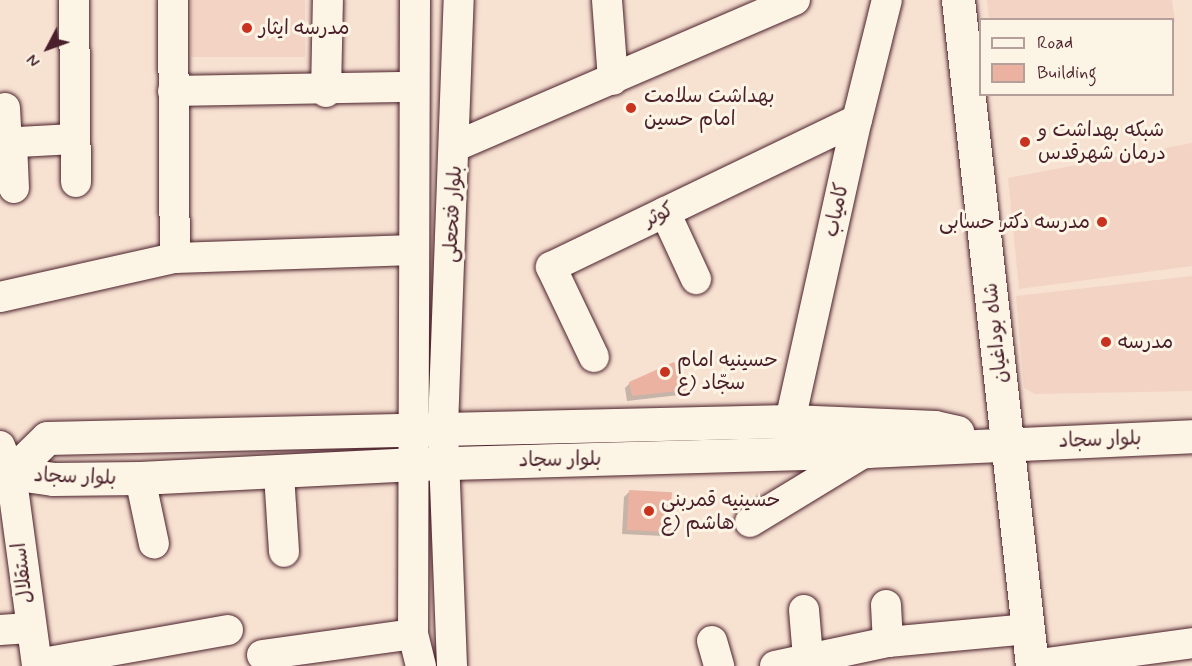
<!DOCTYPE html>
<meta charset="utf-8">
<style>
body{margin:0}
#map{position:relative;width:1192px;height:666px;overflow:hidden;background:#f7e1d1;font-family:Mynerve,"Playpen Sans Arabic",sans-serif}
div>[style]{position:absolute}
.built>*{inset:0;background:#f3d3c3;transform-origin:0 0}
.shadow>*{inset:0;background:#0003}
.building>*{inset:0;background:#ebb2a2;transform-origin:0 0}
.roads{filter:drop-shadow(0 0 2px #4a1f2b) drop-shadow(0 0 2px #4a1f2b)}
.minor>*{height:30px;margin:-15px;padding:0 15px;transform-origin:15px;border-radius:15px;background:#fcf5e5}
.major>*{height:33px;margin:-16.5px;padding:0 16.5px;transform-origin:16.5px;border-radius:16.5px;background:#fcf5e5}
.dots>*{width:16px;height:16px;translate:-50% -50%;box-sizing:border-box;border:3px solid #fcf5e5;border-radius:50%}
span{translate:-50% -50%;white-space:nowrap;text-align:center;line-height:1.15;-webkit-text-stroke:6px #fcf5e5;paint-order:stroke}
.poi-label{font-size:20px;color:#4a1f2b}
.left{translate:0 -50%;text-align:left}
.right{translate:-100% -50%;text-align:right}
.street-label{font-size:20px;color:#4a1f2b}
.legend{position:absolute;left:979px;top:18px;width:195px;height:78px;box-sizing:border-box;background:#fcf5e5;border:2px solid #b59f9b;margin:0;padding:8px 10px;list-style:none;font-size:18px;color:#4a1f2b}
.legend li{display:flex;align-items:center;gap:12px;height:30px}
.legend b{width:30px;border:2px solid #b59f9b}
.north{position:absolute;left:18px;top:18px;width:60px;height:60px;-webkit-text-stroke:4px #fcf5e5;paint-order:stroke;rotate:229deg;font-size:16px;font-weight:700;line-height:24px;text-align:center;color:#4a1f2b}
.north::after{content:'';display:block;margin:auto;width:21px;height:27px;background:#4a1f2b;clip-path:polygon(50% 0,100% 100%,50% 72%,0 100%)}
</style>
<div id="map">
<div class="built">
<i style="left:191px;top:0;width:114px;height:57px"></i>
<i style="clip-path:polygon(987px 0,1172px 0,1175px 22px,989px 19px)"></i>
<i style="clip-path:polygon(1192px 143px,1192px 266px,1019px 289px,1008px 178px)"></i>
<i style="clip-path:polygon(1192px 276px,1192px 391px,1035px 394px,1024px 388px,1016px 296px)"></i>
</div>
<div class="shadow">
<i style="clip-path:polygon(630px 383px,684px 390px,679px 395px,627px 401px,625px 388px)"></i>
<i style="clip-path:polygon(629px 492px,668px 531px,663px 536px,622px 534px,624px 497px)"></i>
</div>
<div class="building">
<i style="clip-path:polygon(674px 362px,686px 390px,632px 396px,629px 382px)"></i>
<i style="left:629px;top:490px;width:43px;height:40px;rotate:3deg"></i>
</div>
<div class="roads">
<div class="minor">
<i style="left:74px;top:0;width:182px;rotate:89.4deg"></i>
<i style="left:173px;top:0;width:258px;rotate:89.6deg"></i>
<i style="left:415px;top:0;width:634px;rotate:90.18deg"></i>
<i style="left:413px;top:634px;width:33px;rotate:76deg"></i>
<i style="left:607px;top:0;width:80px;rotate:85.7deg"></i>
<i style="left:173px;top:91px;width:240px;rotate:-1deg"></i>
<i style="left:326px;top:92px;width:92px;rotate:-88.8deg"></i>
<i style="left:5px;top:108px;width:35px;rotate:87deg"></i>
<i style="left:0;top:143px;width:74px;rotate:-3.1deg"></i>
<i style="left:12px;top:143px;width:45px;rotate:87.5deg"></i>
<i style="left:456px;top:146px;width:369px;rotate:-23.3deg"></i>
<i style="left:665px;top:212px;width:74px;rotate:65.2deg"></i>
<i style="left:0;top:297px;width:179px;rotate:-12.6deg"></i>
<i style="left:175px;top:258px;width:239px;rotate:-1.9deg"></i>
<i style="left:594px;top:357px;width:100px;rotate:-115.5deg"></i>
<i style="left:551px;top:267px;width:339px;rotate:-25.7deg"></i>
<i style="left:790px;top:421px;width:308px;rotate:-77.5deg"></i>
<i style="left:857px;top:120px;width:124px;rotate:-76deg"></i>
<i style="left:0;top:446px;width:29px;rotate:68deg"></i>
<i style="left:11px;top:473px;width:195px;rotate:82.3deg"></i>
<i style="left:279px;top:474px;width:78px;rotate:86.3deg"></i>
<i style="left:140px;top:478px;width:67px;rotate:78deg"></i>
<i style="left:750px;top:522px;width:137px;rotate:-31.3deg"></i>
<i style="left:886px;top:605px;width:37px;rotate:87deg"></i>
<i style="left:804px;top:610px;width:48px;rotate:85.2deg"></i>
<i style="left:0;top:630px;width:29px;rotate:-4deg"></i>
<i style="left:712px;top:641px;width:26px;rotate:74deg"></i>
<i style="left:262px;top:655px;width:152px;rotate:-7.9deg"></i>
<i style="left:37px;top:664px;width:194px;rotate:-10.1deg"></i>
<i style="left:1032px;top:665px;width:162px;rotate:-7.8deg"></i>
<i style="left:452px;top:666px;width:239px;rotate:-92.2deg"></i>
<i style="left:443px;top:427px;width:427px;rotate:-87.9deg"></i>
<i style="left:775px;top:666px;width:116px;rotate:-12deg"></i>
<i style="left:888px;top:642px;width:141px;rotate:-5.3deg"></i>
</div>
<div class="major">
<i style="left:958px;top:0;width:670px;rotate:83.66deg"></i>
<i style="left:11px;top:473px;width:42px;rotate:8.1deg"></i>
<i style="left:53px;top:479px;width:87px;rotate:-0.7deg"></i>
<i style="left:140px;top:478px;width:275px;rotate:-2.9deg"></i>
<i style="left:415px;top:464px;width:452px;rotate:-1.6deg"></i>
<i style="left:867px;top:451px;width:325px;rotate:-2.6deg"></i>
<i style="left:11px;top:473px;width:50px;rotate:-44.2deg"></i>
<i style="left:47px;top:438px;width:743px;rotate:-1.31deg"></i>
<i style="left:790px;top:421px;width:145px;rotate:2.4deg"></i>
<i style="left:935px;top:427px;width:23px;rotate:13deg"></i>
</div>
</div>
<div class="dots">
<i style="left:247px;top:28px;background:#c8321e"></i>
<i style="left:631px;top:108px;background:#c8321e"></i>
<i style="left:1025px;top:142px;background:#c8321e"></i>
<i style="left:1102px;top:222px;background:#c8321e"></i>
<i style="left:1106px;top:342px;background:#c8321e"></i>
<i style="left:665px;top:372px;background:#c8321e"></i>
<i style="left:649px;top:511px;background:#c8321e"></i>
</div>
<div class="poi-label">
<span class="left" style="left:259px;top:28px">مدرسه ایثار</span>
<span class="left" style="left:644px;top:108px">بهداشت سلامت<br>امام حسین</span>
<span class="left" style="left:1038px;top:142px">شبکه بهداشت و<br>درمان شهرقدس</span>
<span class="right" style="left:1090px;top:222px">مدرسه دکتر حسابی</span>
<span class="left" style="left:1118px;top:342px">مدرسه</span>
<span class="left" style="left:677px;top:372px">حسینیه امام<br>سجّاد (ع</span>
<span class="left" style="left:661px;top:512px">حسینیه قمربنی<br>هاشم (ع</span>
</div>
<div class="street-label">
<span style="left:837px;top:210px;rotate:-78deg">کامیاب</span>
<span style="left:453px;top:214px;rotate:-87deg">بلوار فتحعلی</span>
<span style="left:659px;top:215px;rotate:-26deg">کوثر</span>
<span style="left:996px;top:333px;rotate:-96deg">شاه بوداغیان</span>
<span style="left:1100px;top:440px;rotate:-2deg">بلوار سجاد</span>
<span style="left:560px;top:460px;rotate:-1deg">بلوار سجاد</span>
<span style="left:75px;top:477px;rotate:2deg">بلوار سجاد</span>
<span style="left:23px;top:573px;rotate:-97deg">استقلال</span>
</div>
<ul class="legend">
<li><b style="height:8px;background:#fcf5e5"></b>Road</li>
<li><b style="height:16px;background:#ebb2a2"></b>Building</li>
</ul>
<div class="north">N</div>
</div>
